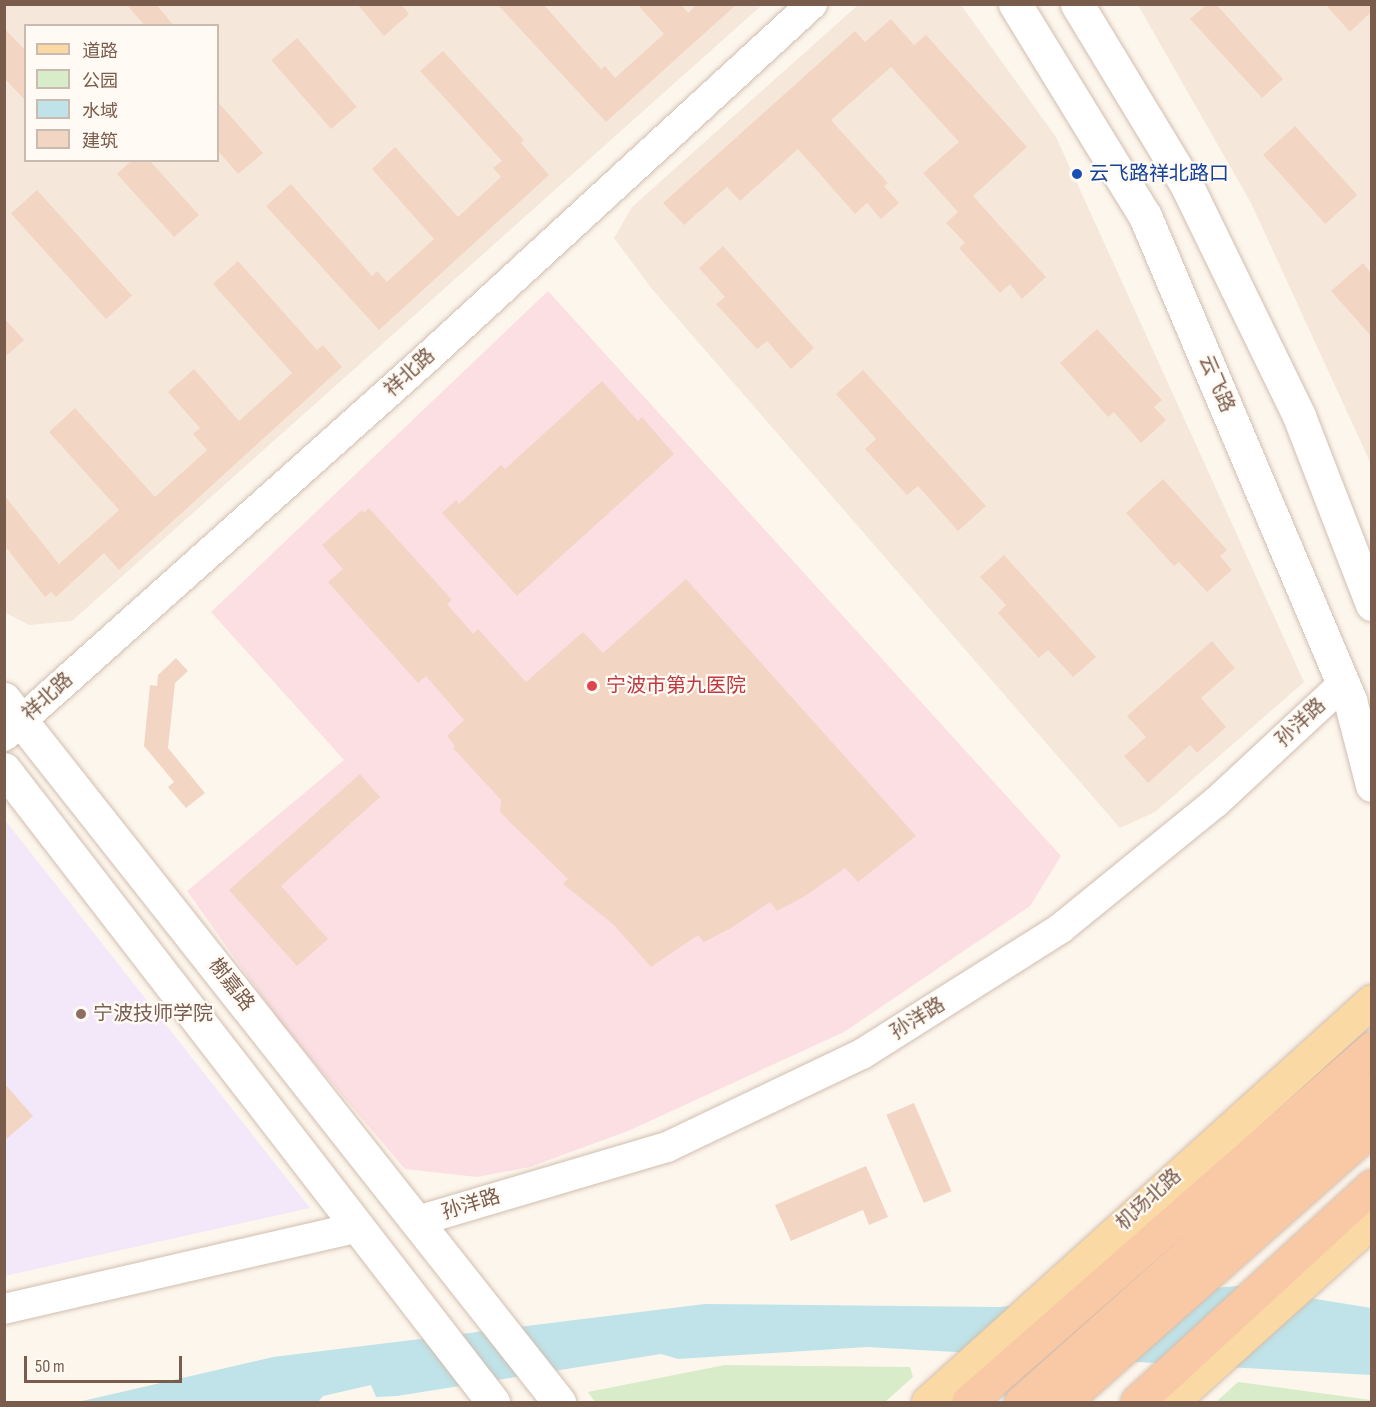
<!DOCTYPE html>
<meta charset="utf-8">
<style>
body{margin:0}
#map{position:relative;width:1376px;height:1407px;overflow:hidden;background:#fdf6ec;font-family:"Sofia Sans Condensed","Noto Sans SC",sans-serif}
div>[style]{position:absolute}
.residential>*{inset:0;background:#f5e8da}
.education>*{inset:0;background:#f3e8fa}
.medical>*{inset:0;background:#fbdfe3}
.green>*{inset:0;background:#d8ecc9}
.water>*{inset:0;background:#bfe3e8}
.building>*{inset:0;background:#f3d5c3;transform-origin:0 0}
.roads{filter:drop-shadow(0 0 2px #d1beb0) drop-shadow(0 0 2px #d1beb0)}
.tertiary>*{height:30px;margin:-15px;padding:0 15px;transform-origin:15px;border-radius:15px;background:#fff}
.secondary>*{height:33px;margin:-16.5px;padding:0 16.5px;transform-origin:16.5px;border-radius:16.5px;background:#fff}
.primary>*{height:33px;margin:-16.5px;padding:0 16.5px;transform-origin:16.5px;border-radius:16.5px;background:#fbd9a5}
.trunk>*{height:33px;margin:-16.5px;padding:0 16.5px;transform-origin:16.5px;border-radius:16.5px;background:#f9c8a4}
.dots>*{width:16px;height:16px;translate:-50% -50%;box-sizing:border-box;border:3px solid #fffaf3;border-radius:50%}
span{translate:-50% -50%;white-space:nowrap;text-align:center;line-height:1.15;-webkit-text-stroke:4.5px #fffaf3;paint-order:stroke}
.transit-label{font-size:20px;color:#164399}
.left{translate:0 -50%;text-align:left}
.street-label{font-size:20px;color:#7a5c4d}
.health-label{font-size:20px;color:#be3a42}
.education-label{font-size:20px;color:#785e54}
.frame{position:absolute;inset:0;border:6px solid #7a5c4d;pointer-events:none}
.legend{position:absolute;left:24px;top:24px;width:195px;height:138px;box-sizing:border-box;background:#fffaf3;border:2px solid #cabbb1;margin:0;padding:8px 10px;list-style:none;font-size:18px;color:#7a5c4d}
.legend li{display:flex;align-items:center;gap:12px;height:30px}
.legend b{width:30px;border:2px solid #cabbb1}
.scale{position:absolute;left:24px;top:1356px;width:158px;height:27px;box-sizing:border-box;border:3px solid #7a5c4d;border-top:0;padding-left:8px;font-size:18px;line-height:21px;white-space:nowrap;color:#7a5c4d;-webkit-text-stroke:4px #fffaf3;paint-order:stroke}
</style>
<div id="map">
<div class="residential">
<i style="clip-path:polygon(evenodd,4px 5px,762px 5px,72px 621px,29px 625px,4px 612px,4px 5px,26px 26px,218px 26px,218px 160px,26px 160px,26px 26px)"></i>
<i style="clip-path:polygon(858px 5px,961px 5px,1056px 137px,1304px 682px,1155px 812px,1120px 828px,652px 289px,614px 238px,632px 207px)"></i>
<i style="clip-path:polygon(1138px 5px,1371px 5px,1371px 464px,1251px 203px)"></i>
</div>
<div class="education">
<i style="clip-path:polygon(5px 820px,310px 1208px,5px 1276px)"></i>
</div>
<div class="medical">
<i style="clip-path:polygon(548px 291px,1061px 856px,1030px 906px,844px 1032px,628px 1131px,530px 1167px,477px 1177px,405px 1169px,283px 1026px,187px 891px,344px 760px,211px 612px)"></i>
</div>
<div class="green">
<i style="clip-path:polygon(725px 1365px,910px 1367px,913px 1377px,885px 1402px,595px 1402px,588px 1392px)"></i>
<i style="clip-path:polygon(1238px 1382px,1371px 1400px,1371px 1402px,1216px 1402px)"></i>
</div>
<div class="water">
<i style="clip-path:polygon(1237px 1286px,1371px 1308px,1371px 1375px,867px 1347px,678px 1359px,661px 1354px,397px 1396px,376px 1397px,371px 1385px,323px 1396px,318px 1402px,78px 1402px,273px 1357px,705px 1304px,999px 1307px)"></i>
</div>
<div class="building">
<i style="clip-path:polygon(126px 4px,156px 4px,174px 26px,145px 26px)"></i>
<i style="clip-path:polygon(357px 4px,401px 4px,409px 14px,384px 36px)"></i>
<i style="clip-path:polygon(497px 4px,543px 4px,601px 69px,605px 66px,615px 78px,664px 34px,637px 4px,681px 4px,688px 13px,697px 4px,737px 4px,606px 122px)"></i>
<i style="clip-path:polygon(1207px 4px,1216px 4px,1283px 79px,1262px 98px,1190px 19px)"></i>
<i style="clip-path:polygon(1325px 4px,1371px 4px,1371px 12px,1350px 32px)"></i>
<i style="clip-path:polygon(891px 19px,914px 45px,926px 35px,1027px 147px,973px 196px,1046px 277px,1022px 299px,1010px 284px,1000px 293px,959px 248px,965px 243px,946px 223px,958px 212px,923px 173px,959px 142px,891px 67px,831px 120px,888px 183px,884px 186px,899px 203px,881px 219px,867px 203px,855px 214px,798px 149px,740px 201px,727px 187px,684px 225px,663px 203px,855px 31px,865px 42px)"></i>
<i style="clip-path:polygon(4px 28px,26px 51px,26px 101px,4px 78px)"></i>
<i style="left:297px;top:38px;width:91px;height:34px;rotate:49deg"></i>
<i style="clip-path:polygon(443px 51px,524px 140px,521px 143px,549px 175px,379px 330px,266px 206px,291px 184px,372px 276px,377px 271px,387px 282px,434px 239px,372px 169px,395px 147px,458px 217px,501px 177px,493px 168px,502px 161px,420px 71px)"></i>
<i style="clip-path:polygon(218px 102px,263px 153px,238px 174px,218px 151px)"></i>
<i style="left:1295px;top:126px;width:93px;height:43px;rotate:48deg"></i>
<i style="clip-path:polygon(132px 160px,149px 160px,199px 215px,174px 237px,117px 174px)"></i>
<i style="left:37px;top:190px;width:142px;height:35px;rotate:48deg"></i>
<i style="clip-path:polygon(723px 246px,814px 348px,791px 369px,767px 341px,757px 349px,716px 304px,725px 297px,699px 268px)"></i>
<i style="clip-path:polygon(238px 261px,317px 350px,323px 345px,342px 367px,119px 570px,104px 553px,56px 597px,51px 592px,45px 597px,4px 545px,4px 495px,59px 564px,119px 510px,49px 432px,75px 408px,155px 497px,207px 450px,193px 434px,200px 428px,168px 392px,194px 369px,239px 421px,292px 373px,213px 284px)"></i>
<i style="clip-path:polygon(1363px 263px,1371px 273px,1371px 336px,1331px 291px)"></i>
<i style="clip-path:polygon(4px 318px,24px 340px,4px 358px)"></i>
<i style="clip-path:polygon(1097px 329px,1162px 400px,1154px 407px,1166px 420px,1141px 443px,1114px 412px,1108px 417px,1060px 363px)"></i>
<i style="clip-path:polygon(863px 370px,986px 506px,958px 531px,918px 486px,907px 495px,865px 449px,876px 439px,836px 394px)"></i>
<i style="clip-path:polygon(602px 381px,638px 421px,642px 417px,674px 454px,517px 596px,442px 513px,456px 500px,459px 504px,501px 465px,505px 469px)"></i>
<i style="clip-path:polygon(1163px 479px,1227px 550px,1220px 556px,1232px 570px,1207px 592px,1179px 562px,1174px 566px,1126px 513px)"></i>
<i style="clip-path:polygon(369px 508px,452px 600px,447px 604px,473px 634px,478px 629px,526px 682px,583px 632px,603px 653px,686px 579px,916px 836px,858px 882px,845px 868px,805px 896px,777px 911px,770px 902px,731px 928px,704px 942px,698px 935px,651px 967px,613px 924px,563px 884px,568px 879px,500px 812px,501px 800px,453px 748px,455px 746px,447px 736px,464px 720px,426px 676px,418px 683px,328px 582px,343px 569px,322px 545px,362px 510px,364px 513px)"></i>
<i style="clip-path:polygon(1004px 555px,1096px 657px,1073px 677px,1048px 650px,1039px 658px,998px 613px,1006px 605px,980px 577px)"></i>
<i style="clip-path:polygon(1212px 641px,1235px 668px,1201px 698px,1226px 727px,1197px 753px,1190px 745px,1148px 783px,1124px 756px,1146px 737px,1127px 716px)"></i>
<i style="clip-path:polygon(176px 658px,188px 671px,175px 683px,168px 748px,205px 793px,186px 808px,168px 787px,174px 782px,144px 746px,150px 685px,157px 686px,158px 675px)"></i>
<i style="clip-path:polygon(360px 774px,380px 797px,281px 886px,328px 939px,297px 966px,229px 890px)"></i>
<i style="clip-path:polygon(4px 1083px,33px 1116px,4px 1141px)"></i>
<i style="left:914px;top:1103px;width:96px;height:30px;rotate:67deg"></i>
<i style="clip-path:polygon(866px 1166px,888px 1217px,869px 1225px,863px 1210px,791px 1241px,775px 1205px)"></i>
</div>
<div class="roads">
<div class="tertiary">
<i style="left:4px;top:736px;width:569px;rotate:-41.79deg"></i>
<i style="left:428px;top:357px;width:522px;rotate:-42.59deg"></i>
<i style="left:417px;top:1221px;width:261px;rotate:-16.5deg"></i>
<i style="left:667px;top:1147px;width:216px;rotate:-25.5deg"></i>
<i style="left:862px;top:1054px;width:236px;rotate:-32.3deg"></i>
<i style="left:1061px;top:928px;width:198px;rotate:-39.1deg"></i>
<i style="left:1215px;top:803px;width:175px;rotate:-42.9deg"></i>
<i style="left:4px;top:1309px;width:363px;rotate:-13deg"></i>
</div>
<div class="secondary">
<i style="left:1015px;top:4px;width:249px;rotate:58.5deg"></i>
<i style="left:1145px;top:216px;width:526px;rotate:67.04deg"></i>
<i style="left:1350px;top:700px;width:88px;rotate:75.5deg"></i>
<i style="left:1077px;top:4px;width:210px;rotate:58.8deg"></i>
<i style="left:1186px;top:184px;width:258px;rotate:64deg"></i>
<i style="left:1299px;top:416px;width:202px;rotate:68.8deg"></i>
<i style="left:4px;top:699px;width:896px;rotate:51.71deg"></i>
<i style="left:4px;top:769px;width:800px;rotate:52.31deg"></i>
</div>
<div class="primary">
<i style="left:928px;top:1402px;width:598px;rotate:-42.09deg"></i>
<i style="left:1171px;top:1402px;width:270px;rotate:-42deg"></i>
</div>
<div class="trunk">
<i style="left:968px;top:1402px;width:537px;rotate:-41.23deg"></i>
<i style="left:1021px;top:1402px;width:470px;rotate:-41.7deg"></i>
<i style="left:1063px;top:1402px;width:413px;rotate:-41.6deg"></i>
<i style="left:1137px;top:1402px;width:319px;rotate:-42.6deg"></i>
</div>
</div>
<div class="dots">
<i style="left:1077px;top:174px;background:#1a4fb4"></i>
<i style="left:592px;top:686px;background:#e0444e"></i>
<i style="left:81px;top:1014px;background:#8d6e63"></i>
</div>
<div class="transit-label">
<span class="left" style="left:1089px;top:174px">云飞路祥北路口</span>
</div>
<div class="street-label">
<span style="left:410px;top:373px;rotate:-42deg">祥北路</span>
<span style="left:1216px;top:384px;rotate:67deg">云飞路</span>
<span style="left:48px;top:697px;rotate:-42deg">祥北路</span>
<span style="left:1301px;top:723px;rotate:-43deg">孙洋路</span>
<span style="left:231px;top:985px;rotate:52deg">榭嘉路</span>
<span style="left:918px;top:1019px;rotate:-32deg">孙洋路</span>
<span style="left:1149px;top:1200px;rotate:-42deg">机场北路</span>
<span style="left:471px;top:1205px;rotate:-17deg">孙洋路</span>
</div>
<div class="health-label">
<span class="left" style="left:606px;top:686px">宁波市第九医院</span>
</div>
<div class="education-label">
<span class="left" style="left:93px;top:1014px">宁波技师学院</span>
</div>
<div class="frame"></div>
<ul class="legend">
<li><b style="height:8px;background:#fbd9a5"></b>道路</li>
<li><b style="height:16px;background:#d8ecc9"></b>公园</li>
<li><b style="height:16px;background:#bfe3e8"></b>水域</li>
<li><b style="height:16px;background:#f3d5c3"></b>建筑</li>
</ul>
<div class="scale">50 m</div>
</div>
